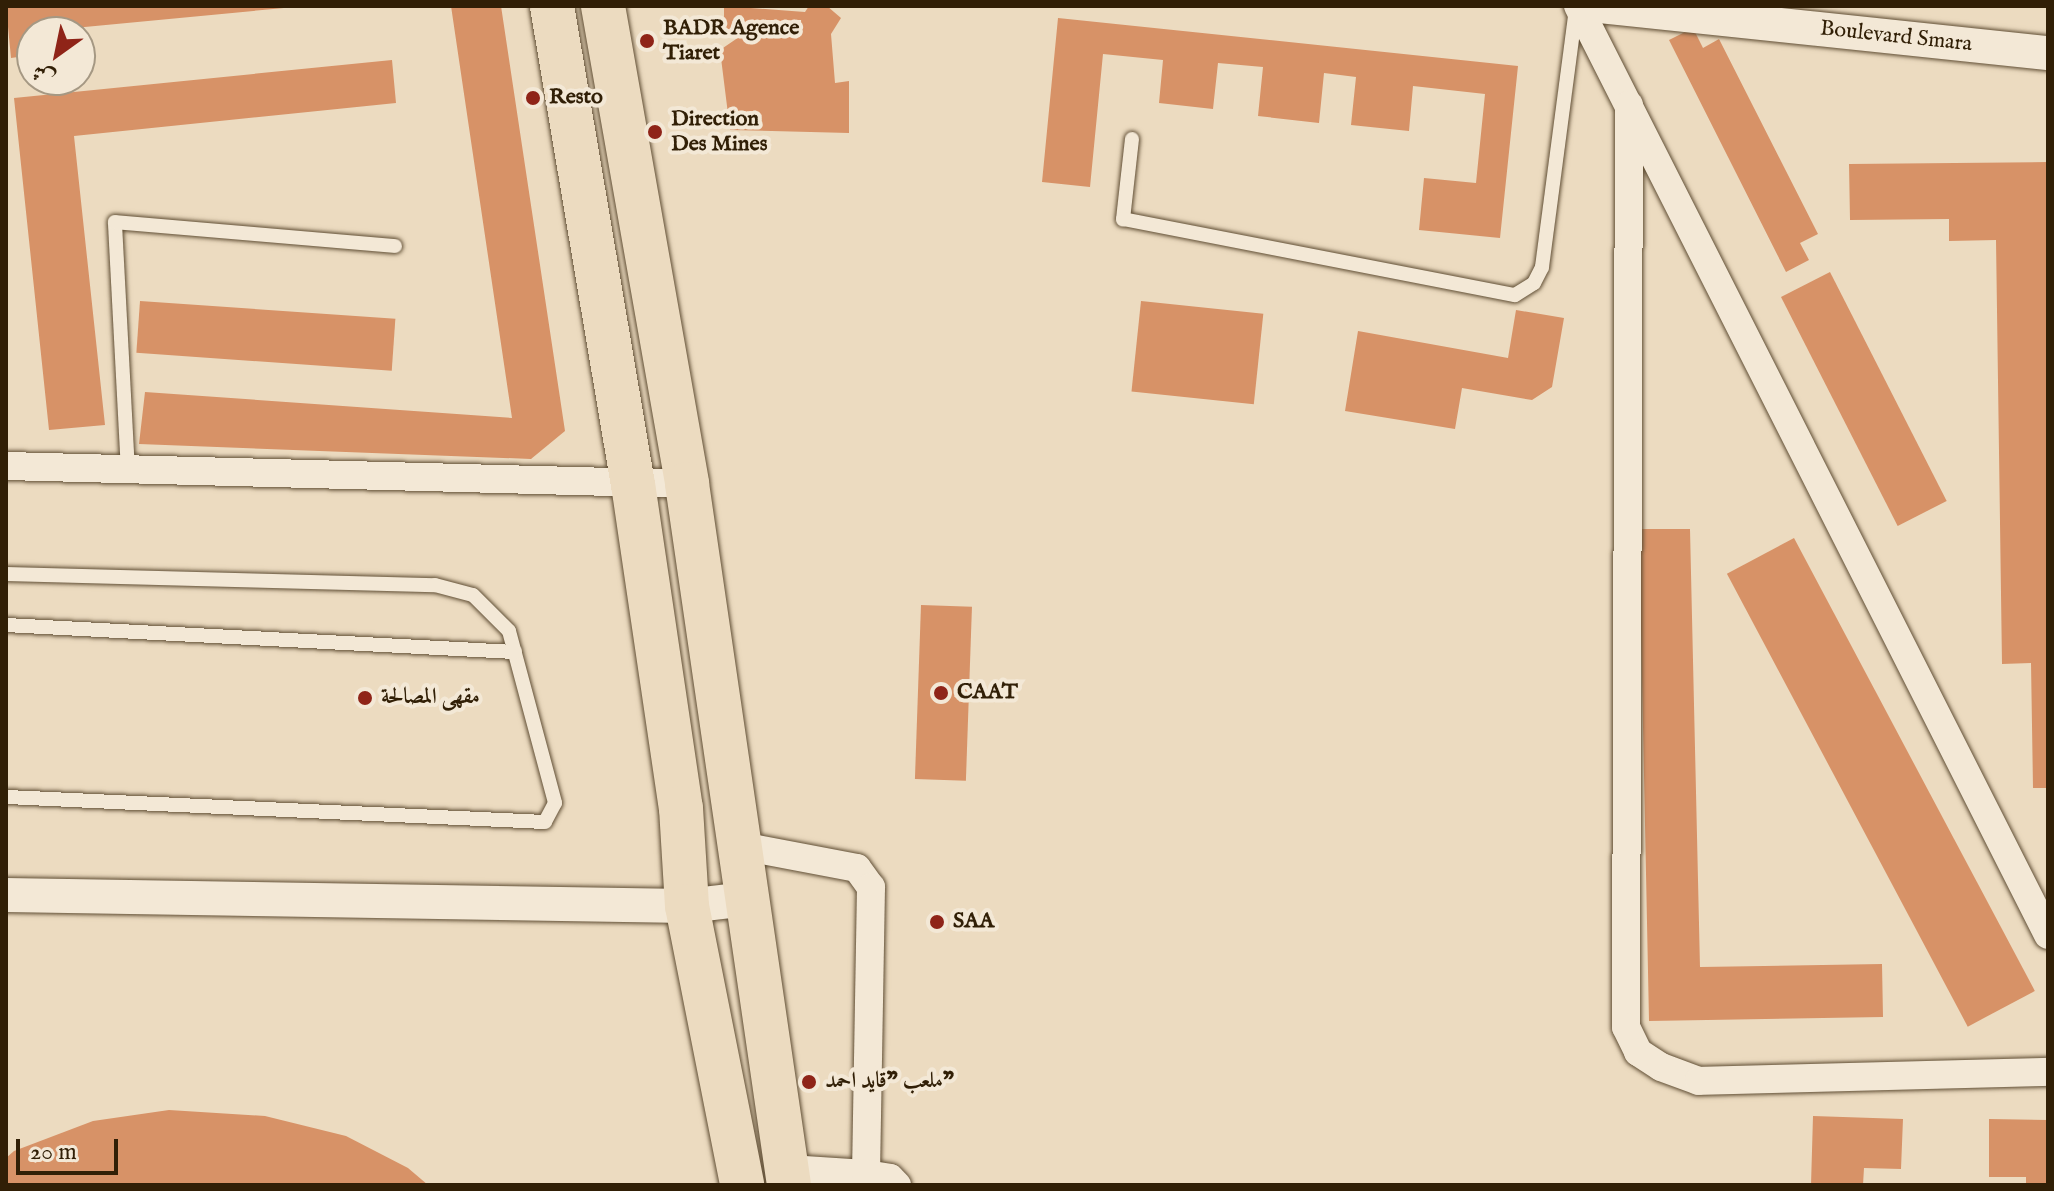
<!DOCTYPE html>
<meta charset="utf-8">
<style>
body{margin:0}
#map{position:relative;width:2054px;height:1191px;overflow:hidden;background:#ecdbc0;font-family:"IM FELL English",Amiri,serif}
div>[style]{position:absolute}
.building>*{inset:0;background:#d79267;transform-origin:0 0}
.roads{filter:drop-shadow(0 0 2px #604e34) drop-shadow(0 0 2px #604e34)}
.service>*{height:14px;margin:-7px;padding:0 7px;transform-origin:7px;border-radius:7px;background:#f3e8d6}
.minor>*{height:28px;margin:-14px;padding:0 14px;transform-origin:14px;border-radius:14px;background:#f3e8d6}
.tertiary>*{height:34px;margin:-17px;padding:0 17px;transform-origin:17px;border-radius:17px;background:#f3e8d6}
.primary>*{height:44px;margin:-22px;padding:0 22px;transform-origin:22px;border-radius:22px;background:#ecdbc0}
.dots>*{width:22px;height:22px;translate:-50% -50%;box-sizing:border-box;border:4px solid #f3e8d6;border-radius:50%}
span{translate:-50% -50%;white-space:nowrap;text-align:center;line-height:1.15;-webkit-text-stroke:8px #f3e8d6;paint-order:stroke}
.poi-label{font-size:22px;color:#311f06;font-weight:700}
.left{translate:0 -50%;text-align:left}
.street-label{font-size:22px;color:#311f06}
.frame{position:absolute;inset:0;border:8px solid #311f06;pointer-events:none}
.north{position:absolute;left:16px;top:16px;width:80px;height:80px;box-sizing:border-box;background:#f3e8d6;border:2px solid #a59883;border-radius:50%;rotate:213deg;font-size:22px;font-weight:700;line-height:32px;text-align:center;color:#311f06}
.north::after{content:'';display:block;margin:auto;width:28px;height:36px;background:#8f2418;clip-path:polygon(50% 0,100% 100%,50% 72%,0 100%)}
.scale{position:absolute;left:16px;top:1139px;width:102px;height:36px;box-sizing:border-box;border:4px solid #311f06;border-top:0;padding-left:10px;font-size:24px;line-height:28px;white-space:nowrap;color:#311f06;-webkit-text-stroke:6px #f3e8d6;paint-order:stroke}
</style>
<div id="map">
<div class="building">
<i style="clip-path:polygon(6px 6px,284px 6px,284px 8px,32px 32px,32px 55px,11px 58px)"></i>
<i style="clip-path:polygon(451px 6px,501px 6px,565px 431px,531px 459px,139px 444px,145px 392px,512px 418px)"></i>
<i style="clip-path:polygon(724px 6px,805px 12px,809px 6px,827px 6px,841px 18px,831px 34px,835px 83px,849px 81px,849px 133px,730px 130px,720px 50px,742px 35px,724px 30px)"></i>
<i style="clip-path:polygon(1058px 18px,1518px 66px,1500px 238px,1419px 230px,1424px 178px,1476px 183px,1485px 94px,1413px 86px,1409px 131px,1351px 125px,1356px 77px,1324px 73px,1319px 123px,1258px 116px,1263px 67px,1218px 63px,1213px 109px,1159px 103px,1163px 60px,1103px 54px,1090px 187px,1042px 182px)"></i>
<i style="clip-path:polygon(1693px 28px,1703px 48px,1719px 39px,1818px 234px,1800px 243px,1809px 260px,1786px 272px,1669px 40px)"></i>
<i style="clip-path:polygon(392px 60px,396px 103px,74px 136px,105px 425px,49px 430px,14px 98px)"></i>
<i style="clip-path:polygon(2048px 162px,2048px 788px,2033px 788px,2031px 663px,2002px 664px,1996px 240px,1949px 241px,1949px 219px,1850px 220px,1849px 164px)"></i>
<i style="left:1830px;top:272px;width:257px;height:55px;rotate:63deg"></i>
<i style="left:140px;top:301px;width:256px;height:52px;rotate:4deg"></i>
<i style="left:1141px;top:301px;width:123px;height:91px;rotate:6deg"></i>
<i style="clip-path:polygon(1516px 310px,1564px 318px,1552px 387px,1532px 400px,1462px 388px,1455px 429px,1345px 411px,1358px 331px,1508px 358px)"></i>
<i style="clip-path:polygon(1639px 529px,1690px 529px,1700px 967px,1882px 964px,1883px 1017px,1649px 1021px)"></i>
<i style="left:1794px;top:538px;width:513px;height:76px;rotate:62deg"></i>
<i style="left:921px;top:605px;width:51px;height:174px;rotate:2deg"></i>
<i style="clip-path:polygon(169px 1110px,265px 1116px,346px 1136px,408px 1168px,428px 1185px,6px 1185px,6px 1158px,14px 1151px,93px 1121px)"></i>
<i style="clip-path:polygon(1813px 1116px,1903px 1119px,1901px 1169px,1864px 1168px,1863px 1185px,1811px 1185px)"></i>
<i style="clip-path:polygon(1989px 1119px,2048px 1120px,2048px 1185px,2026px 1185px,2026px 1177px,1989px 1177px)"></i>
</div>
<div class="roads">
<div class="service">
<i style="left:1132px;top:139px;width:81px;rotate:96.4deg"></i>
<i style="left:1123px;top:219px;width:399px;rotate:11deg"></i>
<i style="left:1515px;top:295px;width:22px;rotate:-32deg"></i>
<i style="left:1534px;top:283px;width:18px;rotate:-63deg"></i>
<i style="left:1542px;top:267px;width:259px;rotate:-82.5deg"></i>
<i style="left:128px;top:472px;width:250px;rotate:-93deg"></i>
<i style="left:115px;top:222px;width:281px;rotate:4.9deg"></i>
<i style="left:6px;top:574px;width:429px;rotate:1.5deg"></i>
<i style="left:435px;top:585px;width:39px;rotate:15deg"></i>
<i style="left:473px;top:595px;width:51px;rotate:45deg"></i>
<i style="left:509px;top:631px;width:178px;rotate:75deg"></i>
<i style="left:555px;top:803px;width:21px;rotate:118deg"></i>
<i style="left:545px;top:822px;width:540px;rotate:-177.34deg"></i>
<i style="left:6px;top:625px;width:510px;rotate:3.04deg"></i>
</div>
<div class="minor">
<i style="left:1578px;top:6px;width:1041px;rotate:63.16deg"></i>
<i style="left:1629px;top:105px;width:922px;rotate:90.19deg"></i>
<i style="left:1626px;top:1027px;width:28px;rotate:64deg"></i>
<i style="left:1638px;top:1052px;width:27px;rotate:33deg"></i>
<i style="left:1661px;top:1067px;width:40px;rotate:20.2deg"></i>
<i style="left:1699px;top:1081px;width:349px;rotate:-1.5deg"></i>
<i style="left:6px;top:466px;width:681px;rotate:1.51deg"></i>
<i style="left:741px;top:846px;width:118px;rotate:10.7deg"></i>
<i style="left:857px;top:868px;width:24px;rotate:54deg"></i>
<i style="left:871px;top:887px;width:287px;rotate:91deg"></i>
<i style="left:789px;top:1169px;width:77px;rotate:3.7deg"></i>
<i style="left:866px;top:1174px;width:24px;rotate:9deg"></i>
<i style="left:890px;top:1178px;width:10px;rotate:45deg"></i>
</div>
<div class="tertiary">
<i style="left:1600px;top:6px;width:450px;rotate:6deg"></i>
<i style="left:6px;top:895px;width:681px;rotate:0.93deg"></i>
<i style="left:687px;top:906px;width:60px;rotate:-6.7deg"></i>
</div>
<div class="primary">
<i style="left:552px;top:6px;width:485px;rotate:80.4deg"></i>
<i style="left:633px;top:484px;width:328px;rotate:81.6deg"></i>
<i style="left:681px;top:808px;width:98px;rotate:86.5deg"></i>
<i style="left:687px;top:906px;width:284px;rotate:78.8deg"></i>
<i style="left:603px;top:6px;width:485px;rotate:80deg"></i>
<i style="left:687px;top:484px;width:708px;rotate:81.72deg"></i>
</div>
</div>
<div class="dots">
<i style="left:647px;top:41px;background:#8f2418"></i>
<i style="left:533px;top:98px;background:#8f2418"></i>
<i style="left:655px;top:132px;background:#8f2418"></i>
<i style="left:941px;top:693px;background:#8f2418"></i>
<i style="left:365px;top:698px;background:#8f2418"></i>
<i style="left:937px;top:922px;background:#8f2418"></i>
<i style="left:809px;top:1082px;background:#8f2418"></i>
</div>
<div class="poi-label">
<span class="left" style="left:663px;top:41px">BADR Agence<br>Tiaret</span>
<span class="left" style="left:549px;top:98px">Resto</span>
<span class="left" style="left:671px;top:132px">Direction<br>Des Mines</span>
<span class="left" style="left:957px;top:693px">CAAT</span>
<span class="left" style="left:381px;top:698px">مقهى المصالحة</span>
<span class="left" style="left:953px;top:922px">SAA</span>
<span class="left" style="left:825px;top:1082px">ملعب "قايد احمد"</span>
</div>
<div class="street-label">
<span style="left:1896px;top:37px;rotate:6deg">Boulevard Smara</span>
</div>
<div class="frame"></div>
<div class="north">ش</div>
<div class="scale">20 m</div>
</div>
